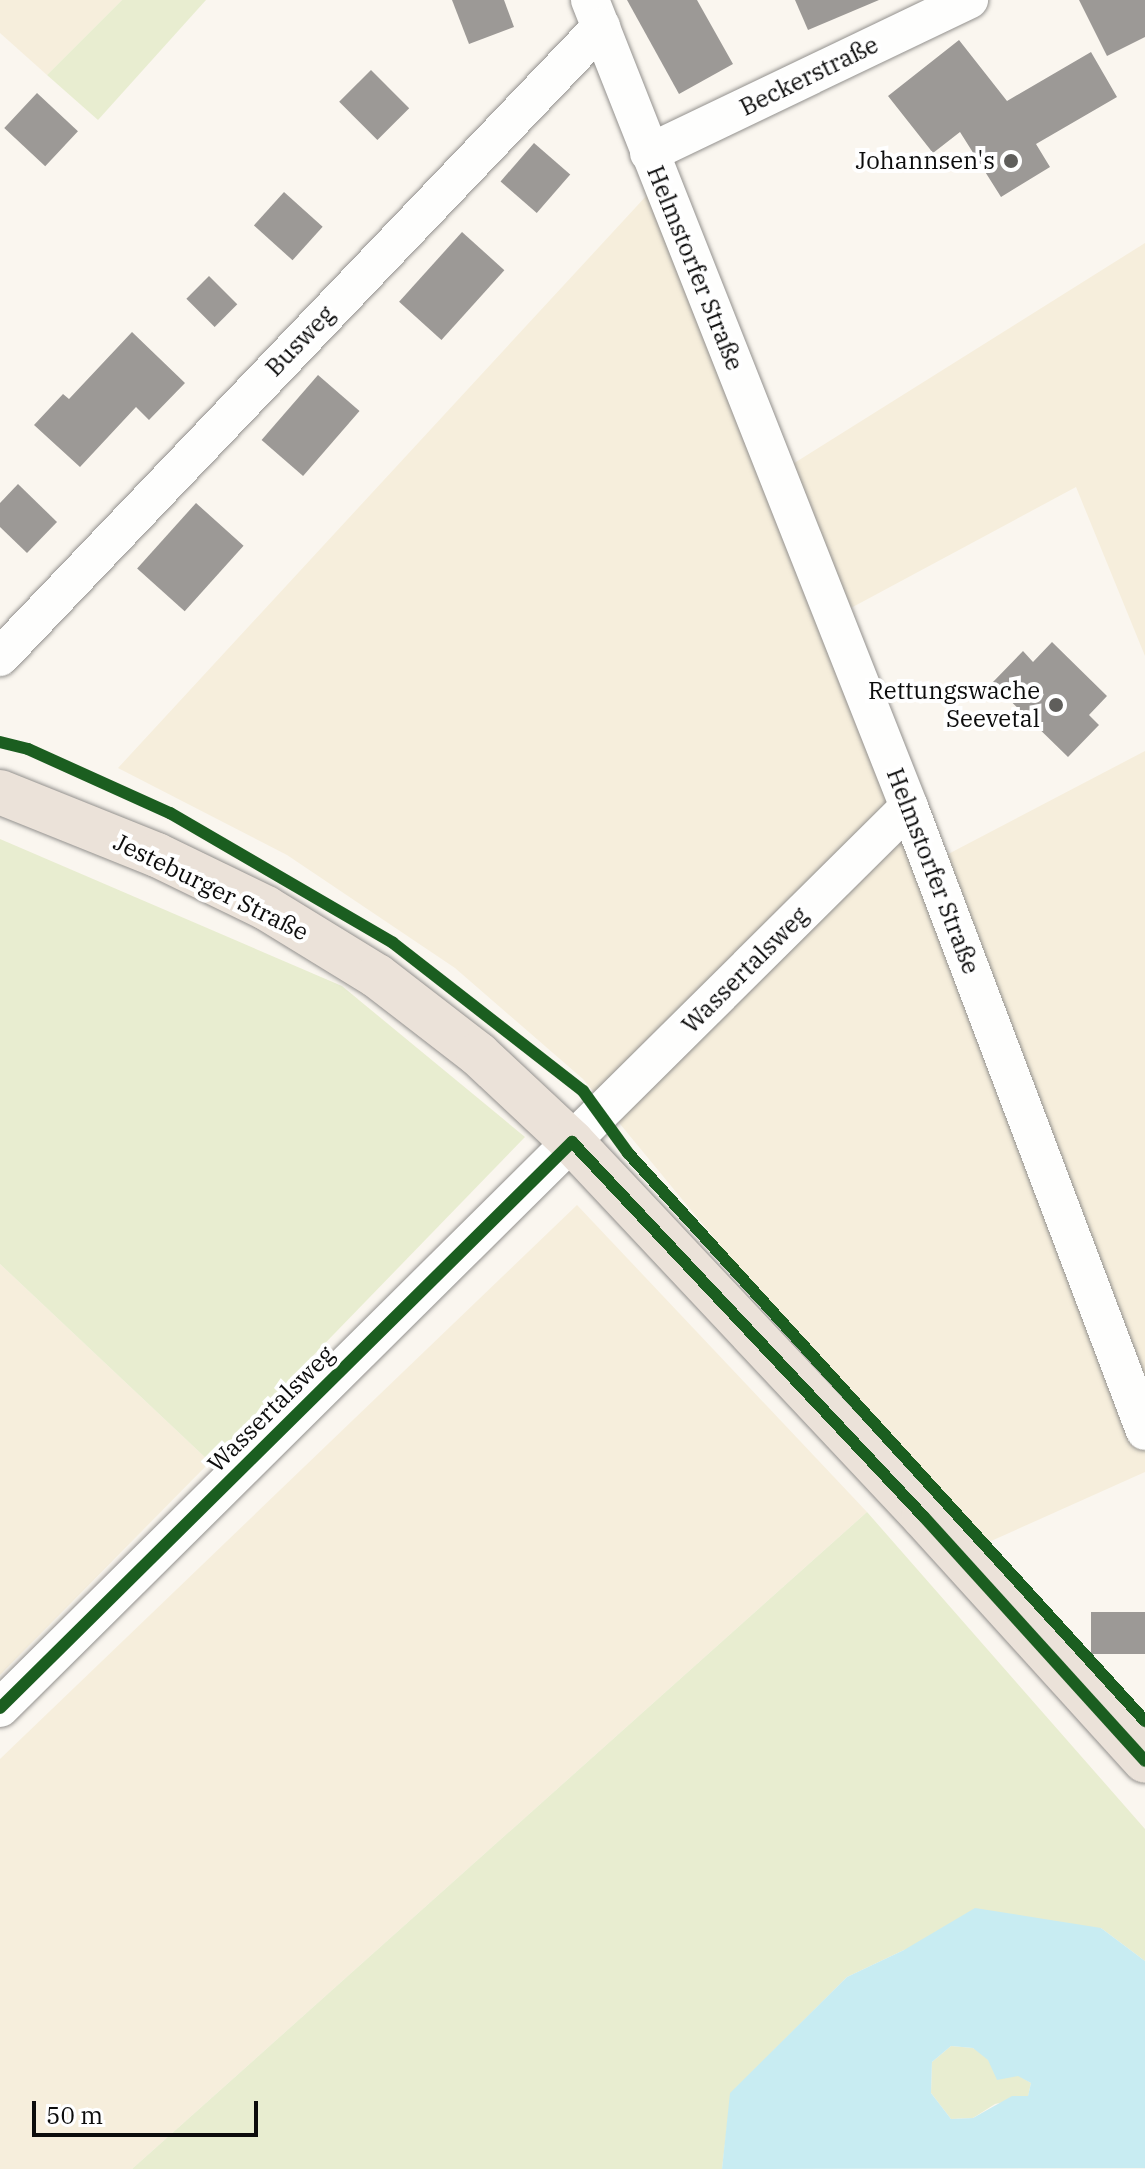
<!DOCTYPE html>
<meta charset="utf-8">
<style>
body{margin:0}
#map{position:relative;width:1145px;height:2169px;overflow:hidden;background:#faf6ef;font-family:"IBM Plex Serif",serif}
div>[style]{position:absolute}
.farmland>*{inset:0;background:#f6eedc}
.green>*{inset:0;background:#e8edd0}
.water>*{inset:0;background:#c8ecf2}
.building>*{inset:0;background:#9c9996;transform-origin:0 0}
.roads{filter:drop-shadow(0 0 2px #93918e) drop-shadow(0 0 2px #93918e)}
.minor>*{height:38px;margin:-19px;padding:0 19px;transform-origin:19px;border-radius:19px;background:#fefefd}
.major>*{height:44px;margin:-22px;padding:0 22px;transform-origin:22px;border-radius:22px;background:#ebe2d9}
.cycleway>*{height:12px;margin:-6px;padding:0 6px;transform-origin:6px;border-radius:6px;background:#1b5e20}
.dots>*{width:22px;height:22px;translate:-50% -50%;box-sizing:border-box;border:4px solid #fff;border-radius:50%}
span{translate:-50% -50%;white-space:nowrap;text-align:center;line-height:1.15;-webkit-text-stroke:8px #fff;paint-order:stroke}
.street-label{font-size:24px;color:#0c0c0c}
.poi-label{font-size:24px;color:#0c0c0c}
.right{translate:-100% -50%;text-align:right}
.scale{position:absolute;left:32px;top:2101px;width:226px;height:36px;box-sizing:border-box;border:4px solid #0c0c0c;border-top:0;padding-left:10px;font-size:24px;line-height:28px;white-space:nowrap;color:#0c0c0c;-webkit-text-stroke:6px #fff;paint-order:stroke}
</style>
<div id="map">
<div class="farmland">
<i style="clip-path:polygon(0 0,122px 0,47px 75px,0 33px)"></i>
<i style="clip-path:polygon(660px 181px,933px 862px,1145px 751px,1145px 1472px,971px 1550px,583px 1079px,455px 968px,287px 855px,118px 768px)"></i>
<i style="clip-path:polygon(1145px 243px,1145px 656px,1076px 487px,836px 616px,780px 472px)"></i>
<i style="clip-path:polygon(577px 1205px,867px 1512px,132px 2169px,0 2169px,0 1759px)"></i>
<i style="clip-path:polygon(0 1264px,210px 1462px,0 1675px)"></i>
</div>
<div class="green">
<i style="clip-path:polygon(122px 0,206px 0,98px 120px,47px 75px)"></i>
<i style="clip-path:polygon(0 839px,342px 986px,525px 1137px,210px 1462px,0 1264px)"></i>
<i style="clip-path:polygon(867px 1512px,1145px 1829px,1145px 1961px,1101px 1928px,904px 1950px,847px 1977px,731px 2093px,722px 2169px,132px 2169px)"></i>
<i style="clip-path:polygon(951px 2046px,973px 2048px,1031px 2083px,1028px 2097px,995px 2104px,973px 2118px,951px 2119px,931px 2093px,932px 2062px)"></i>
</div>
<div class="water">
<i style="clip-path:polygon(evenodd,975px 1908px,1101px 1928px,1145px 1961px,1145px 2168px,722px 2169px,730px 2093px,847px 1977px,904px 1950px,975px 1908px,951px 2046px,973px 2048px,988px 2060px,997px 2080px,1018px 2076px,1031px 2083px,1028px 2096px,1012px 2096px,973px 2118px,951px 2119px,931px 2093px,932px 2062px,951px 2046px)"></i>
</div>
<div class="building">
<i style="clip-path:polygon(452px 0,504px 0,514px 27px,469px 44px)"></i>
<i style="clip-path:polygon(627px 0,697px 0,733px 64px,679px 94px)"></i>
<i style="clip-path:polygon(795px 0,879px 0,808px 30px)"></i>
<i style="clip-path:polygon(1079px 0,1145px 0,1145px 37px,1107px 56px)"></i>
<i style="clip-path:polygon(959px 40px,1007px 101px,1091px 52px,1117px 97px,1036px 144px,1050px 167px,1001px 197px,960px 132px,933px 153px,888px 96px)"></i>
<i style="left:371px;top:70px;width:54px;height:45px;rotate:45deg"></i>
<i style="left:37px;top:93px;width:56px;height:48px;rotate:43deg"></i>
<i style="left:534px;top:143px;width:48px;height:51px;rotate:41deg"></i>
<i style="left:284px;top:192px;width:52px;height:45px;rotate:42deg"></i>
<i style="left:462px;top:232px;width:57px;height:94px;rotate:42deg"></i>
<i style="left:209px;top:276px;width:40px;height:32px;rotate:45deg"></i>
<i style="clip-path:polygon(132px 332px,185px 383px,149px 420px,136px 407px,80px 467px,34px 425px,63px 394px,69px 399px)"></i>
<i style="left:318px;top:375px;width:55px;height:86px;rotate:41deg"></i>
<i style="clip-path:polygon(18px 484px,57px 522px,27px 553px,0 527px,0 503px)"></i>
<i style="left:196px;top:503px;width:64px;height:88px;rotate:42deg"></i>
<i style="clip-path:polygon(1052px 642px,1107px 696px,1089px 715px,1099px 725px,1068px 757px,992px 683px,1023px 651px,1033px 662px)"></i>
<i style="left:1145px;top:1612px;width:42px;height:54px;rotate:90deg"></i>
</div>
<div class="roads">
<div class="minor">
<i style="left:590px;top:0;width:868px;rotate:68.43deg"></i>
<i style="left:909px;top:807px;width:667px;rotate:69.28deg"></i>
<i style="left:649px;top:153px;width:355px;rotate:-25.6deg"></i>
<i style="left:0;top:657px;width:871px;rotate:-46.35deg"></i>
<i style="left:0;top:1708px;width:1280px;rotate:-44.75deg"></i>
</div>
<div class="major">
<i style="left:0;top:792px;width:169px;rotate:21.9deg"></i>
<i style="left:157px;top:855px;width:121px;rotate:25.9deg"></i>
<i style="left:266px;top:908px;width:130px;rotate:31.5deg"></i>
<i style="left:377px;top:976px;width:128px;rotate:37.7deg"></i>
<i style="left:478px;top:1054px;width:129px;rotate:43.1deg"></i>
<i style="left:572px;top:1142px;width:514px;rotate:46.81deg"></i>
<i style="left:924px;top:1517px;width:329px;rotate:47.8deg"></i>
</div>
</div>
<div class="cycleway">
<i style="left:0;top:742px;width:29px;rotate:14deg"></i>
<i style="left:28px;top:749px;width:156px;rotate:24.3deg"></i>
<i style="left:170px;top:813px;width:258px;rotate:30.2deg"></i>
<i style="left:393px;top:943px;width:241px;rotate:37.9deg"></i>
<i style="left:583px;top:1091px;width:77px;rotate:54deg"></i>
<i style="left:628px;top:1153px;width:768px;rotate:47.69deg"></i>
<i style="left:0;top:1708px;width:805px;rotate:-44.7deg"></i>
<i style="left:572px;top:1142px;width:514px;rotate:46.81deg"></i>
<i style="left:924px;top:1517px;width:329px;rotate:47.8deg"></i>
</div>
<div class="dots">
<i style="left:1011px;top:161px;background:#5f5e5b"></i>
<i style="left:1056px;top:705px;background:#5f5e5b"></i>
</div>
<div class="street-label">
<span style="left:809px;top:76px;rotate:-26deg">Beckerstraße</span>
<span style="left:695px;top:268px;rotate:68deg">Helmstorfer Straße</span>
<span style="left:300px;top:341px;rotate:-46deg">Busweg</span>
<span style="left:933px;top:871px;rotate:69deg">Helmstorfer Straße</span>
<span style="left:211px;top:887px;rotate:26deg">Jesteburger Straße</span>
<span style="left:745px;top:970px;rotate:-45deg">Wassertalsweg</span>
<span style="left:271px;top:1409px;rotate:-45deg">Wassertalsweg</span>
</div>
<div class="poi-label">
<span class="right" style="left:995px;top:161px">Johannsen's</span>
<span class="right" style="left:1040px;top:705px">Rettungswache<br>Seevetal</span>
</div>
<div class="scale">50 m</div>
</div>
